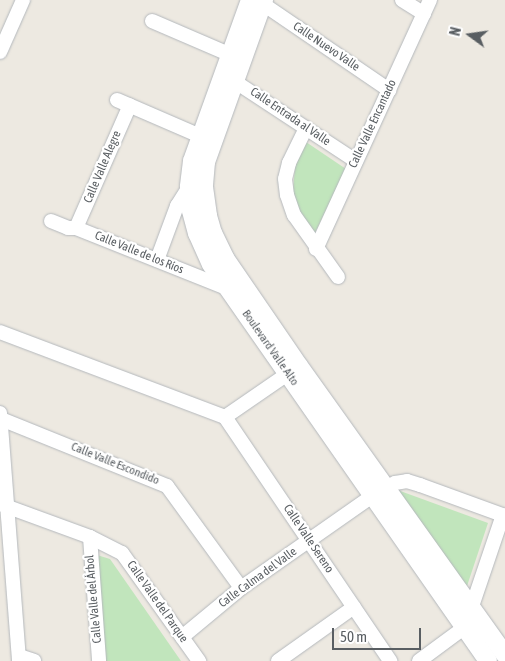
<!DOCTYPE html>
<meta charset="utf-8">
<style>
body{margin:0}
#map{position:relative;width:505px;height:661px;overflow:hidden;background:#ede9e1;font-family:"Asap Condensed",sans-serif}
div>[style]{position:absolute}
.green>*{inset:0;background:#c1e5bc}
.roads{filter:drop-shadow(0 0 1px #b4b8bc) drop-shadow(0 0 1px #b4b8bc)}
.minor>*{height:14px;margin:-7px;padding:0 7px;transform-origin:7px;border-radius:7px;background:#fff}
.tertiary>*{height:18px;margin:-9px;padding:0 9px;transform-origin:9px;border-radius:9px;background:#fff}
span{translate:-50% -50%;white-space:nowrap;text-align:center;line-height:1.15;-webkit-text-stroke:4.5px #fff;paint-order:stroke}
.street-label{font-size:12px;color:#595e62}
.north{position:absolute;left:445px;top:10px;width:50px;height:50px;-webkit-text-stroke:4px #fff;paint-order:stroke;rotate:284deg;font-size:14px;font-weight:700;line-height:20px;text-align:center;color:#595e62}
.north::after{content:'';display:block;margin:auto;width:18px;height:22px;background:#595e62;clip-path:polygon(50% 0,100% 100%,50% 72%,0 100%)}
.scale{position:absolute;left:332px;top:628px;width:89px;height:22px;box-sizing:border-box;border:2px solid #595e62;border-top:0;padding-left:6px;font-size:15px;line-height:18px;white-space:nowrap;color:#595e62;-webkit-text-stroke:4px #fff;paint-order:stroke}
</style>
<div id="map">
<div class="green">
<i style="clip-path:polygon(306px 142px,346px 169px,313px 237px,298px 214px,293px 191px,295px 167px)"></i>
<i style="clip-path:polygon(392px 488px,488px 523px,465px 592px)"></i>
<i style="clip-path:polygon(97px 555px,110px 559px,181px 661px,105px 661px)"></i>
</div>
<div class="roads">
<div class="minor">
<i style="left:402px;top:0;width:26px;rotate:32deg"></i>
<i style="left:263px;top:4px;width:153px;rotate:34.3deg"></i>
<i style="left:152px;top:21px;width:86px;rotate:23.3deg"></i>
<i style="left:0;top:52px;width:57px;rotate:-66.1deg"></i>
<i style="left:228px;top:77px;width:153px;rotate:33.3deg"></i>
<i style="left:117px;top:100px;width:90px;rotate:23.4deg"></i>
<i style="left:306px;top:128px;width:39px;rotate:116deg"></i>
<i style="left:289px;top:163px;width:16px;rotate:104deg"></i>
<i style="left:285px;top:179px;width:16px;rotate:83deg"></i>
<i style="left:287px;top:195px;width:21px;rotate:71deg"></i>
<i style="left:294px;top:215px;width:76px;rotate:54.6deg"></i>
<i style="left:51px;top:221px;width:18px;rotate:22deg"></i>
<i style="left:68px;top:228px;width:8px"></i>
<i style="left:76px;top:228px;width:162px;rotate:21.7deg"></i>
<i style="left:76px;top:228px;width:134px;rotate:-66.3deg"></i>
<i style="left:316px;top:249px;width:274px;rotate:-65.4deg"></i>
<i style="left:157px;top:260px;width:58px;rotate:-69.7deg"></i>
<i style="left:177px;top:206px;width:22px;rotate:-58deg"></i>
<i style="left:0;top:332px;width:241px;rotate:20.7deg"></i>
<i style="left:225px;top:417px;width:295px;rotate:55.9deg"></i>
<i style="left:0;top:413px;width:249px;rotate:85.6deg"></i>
<i style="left:225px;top:417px;width:86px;rotate:-34.6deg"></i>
<i style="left:1px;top:419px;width:179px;rotate:22deg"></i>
<i style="left:167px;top:486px;width:126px;rotate:54deg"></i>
<i style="left:0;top:504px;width:96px;rotate:20.1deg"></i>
<i style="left:90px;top:537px;width:36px;rotate:27deg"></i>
<i style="left:122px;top:553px;width:133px;rotate:54.5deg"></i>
<i style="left:90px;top:537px;width:124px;rotate:85.8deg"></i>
<i style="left:182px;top:637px;width:77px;rotate:-39.7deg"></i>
<i style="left:241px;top:588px;width:162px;rotate:-35deg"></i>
<i style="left:374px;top:495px;width:24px;rotate:-30deg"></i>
<i style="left:395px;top:483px;width:12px;rotate:-9deg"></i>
<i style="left:407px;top:481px;width:14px;rotate:17deg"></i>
<i style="left:420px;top:485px;width:90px;rotate:20deg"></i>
<i style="left:19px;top:656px;width:16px;rotate:18deg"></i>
<i style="left:278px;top:661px;width:93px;rotate:-35.4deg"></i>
<i style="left:419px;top:661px;width:57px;rotate:-36.5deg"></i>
<i style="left:465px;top:627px;width:118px;rotate:-71.3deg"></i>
</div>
<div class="tertiary">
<i style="left:250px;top:0;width:171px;rotate:109.8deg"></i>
<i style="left:192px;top:161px;width:26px;rotate:97deg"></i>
<i style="left:189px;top:187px;width:24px;rotate:85deg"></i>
<i style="left:191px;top:211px;width:23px;rotate:75deg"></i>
<i style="left:197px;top:233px;width:34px;rotate:66deg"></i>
<i style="left:211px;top:264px;width:484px;rotate:55.1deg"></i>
<i style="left:264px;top:0;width:172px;rotate:109.7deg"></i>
<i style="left:206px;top:162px;width:25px;rotate:95deg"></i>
<i style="left:204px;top:187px;width:29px;rotate:82deg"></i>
<i style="left:208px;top:216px;width:18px;rotate:74deg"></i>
<i style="left:213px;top:233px;width:28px;rotate:64deg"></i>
<i style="left:225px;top:258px;width:131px;rotate:55.6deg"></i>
<i style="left:299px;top:366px;width:355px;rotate:54.5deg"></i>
</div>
</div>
<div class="street-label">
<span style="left:326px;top:47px;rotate:34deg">Calle Nuevo Valle</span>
<span style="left:290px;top:117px;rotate:34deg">Calle Entrada al Valle</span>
<span style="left:373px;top:124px;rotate:-65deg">Calle Valle Encantado</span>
<span style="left:103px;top:167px;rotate:-67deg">Calle Valle Alegre</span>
<span style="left:139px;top:253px;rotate:22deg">Calle Valle de los Ríos</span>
<span style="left:270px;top:348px;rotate:55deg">Boulevard Valle Alto</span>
<span style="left:115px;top:464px;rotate:22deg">Calle Valle Escondido</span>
<span style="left:308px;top:539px;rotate:56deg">Calle Valle Sereno</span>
<span style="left:258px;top:578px;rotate:-36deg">Calle Calma del Valle</span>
<span style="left:94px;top:599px;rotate:-95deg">Calle Valle del Árbol</span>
<span style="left:157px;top:602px;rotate:55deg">Calle Valle del Parque</span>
</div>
<div class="north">N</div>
<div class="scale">50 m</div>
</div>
